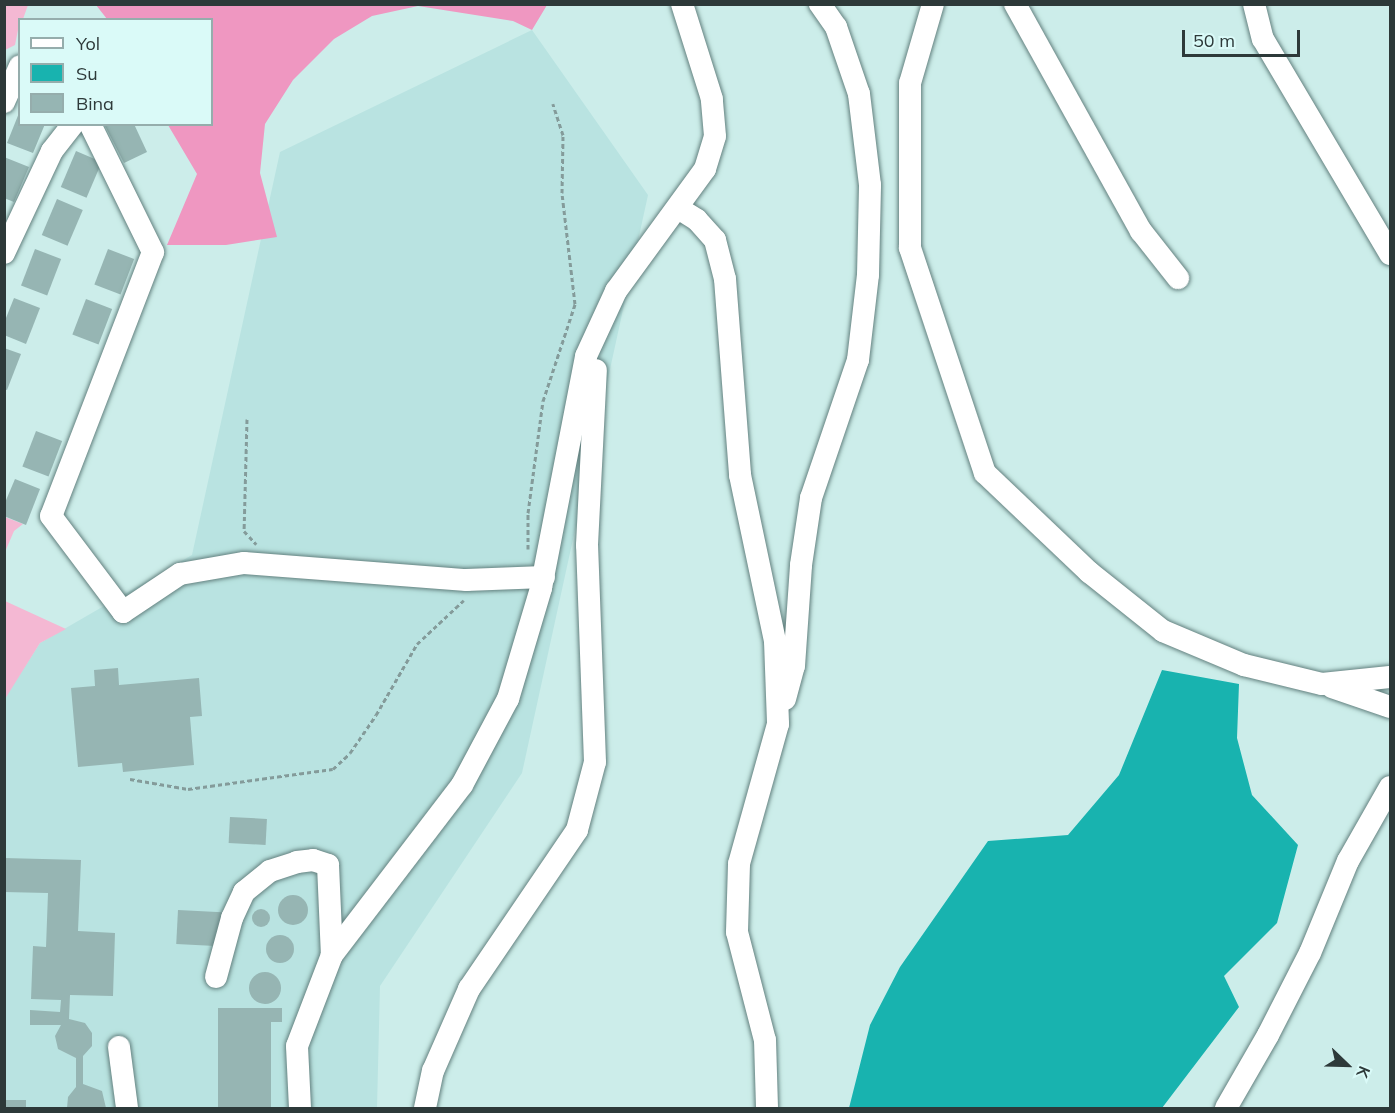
<!DOCTYPE html>
<style>
body{margin:0}
#map{position:relative;width:1395px;height:1113px;overflow:hidden;background:#ccedea;font-family:Mulish,sans-serif}
div>[style]{position:absolute}
.built>*{inset:0;background:#b9e3e1}
.green>*{inset:0;background:#f4b8d3}
.forest>*{inset:0;background:#ef97c1}
.water>*{inset:0;background:#18b3af}
.building>*{inset:0;background:#96b5b3;transform-origin:0 0}
.round{border-radius:50%}
.path>*{height:3px;margin-top:-1.5px;transform-origin:0;background:repeating-linear-gradient(90deg,#849b9a 0 4.5px,transparent 0 7.5px)}
.roads{filter:drop-shadow(0 0 2px #63817f) drop-shadow(0 0 2px #63817f)}
.minor>*{height:22px;margin:-11px;padding:0 11px;transform-origin:11px;border-radius:11px;background:#fff}
span{translate:-50% -50%;white-space:nowrap;text-align:center;line-height:1.15;-webkit-text-stroke:6px #dafaf8;paint-order:stroke}
.frame{position:absolute;inset:0;border:6px solid #2d3939;pointer-events:none}
.legend{position:absolute;left:18px;top:18px;width:195px;height:108px;box-sizing:border-box;background:#dafaf8;border:2px solid #95adac;margin:0;padding:8px 10px;list-style:none;font-size:18px;color:#2d3939}
.legend li{display:flex;align-items:center;gap:12px;height:30px}
.legend b{width:30px;border:2px solid #95adac}
.north{position:absolute;left:1317px;top:1035px;width:60px;height:60px;-webkit-text-stroke:4px #dafaf8;paint-order:stroke;rotate:113deg;font-size:16px;font-weight:700;line-height:24px;text-align:center;color:#2d3939}
.north::after{content:'';display:block;margin:auto;width:21px;height:27px;background:#2d3939;clip-path:polygon(50% 0,100% 100%,50% 72%,0 100%)}
.scale{position:absolute;left:1182px;top:30px;width:118px;height:27px;box-sizing:border-box;border:3px solid #2d3939;border-top:0;padding-left:8px;font-size:18px;line-height:21px;white-space:nowrap;color:#2d3939;-webkit-text-stroke:4px #dafaf8;paint-order:stroke}
</style>
<div id="map">
<div class="built">
<i style="clip-path:polygon(532px 30px,648px 195px,522px 773px,380px 986px,377px 1108px,5px 1108px,4px 699px,40px 643px,192px 555px,280px 152px)"></i>
</div>
<div class="green">
<i style="clip-path:polygon(5px 4px,28px 5px,23px 19px,20px 20px,15px 45px,5px 50px)"></i>
<i style="clip-path:polygon(5px 517px,23px 524px,14px 531px,5px 552px)"></i>
<i style="clip-path:polygon(5px 601px,66px 629px,40px 643px,5px 699px)"></i>
</div>
<div class="forest">
<i style="clip-path:polygon(96px 5px,547px 5px,532px 30px,513px 21px,418px 6px,372px 16px,334px 39px,293px 80px,265px 124px,260px 173px,277px 237px,226px 245px,167px 245px,197px 174px,168px 125px,212px 124px,212px 20px,107px 19px)"></i>
</div>
<div class="water">
<i style="clip-path:polygon(1162px 670px,1239px 684px,1237px 738px,1252px 795px,1298px 845px,1277px 923px,1224px 976px,1239px 1007px,1162px 1108px,849px 1108px,870px 1025px,900px 967px,988px 841px,1068px 835px,1119px 775px)"></i>
</div>
<div class="building">
<i style="clip-path:polygon(19px 113px,20px 124px,45px 124px,33px 153px,7px 143px)"></i>
<i style="clip-path:polygon(104px 124px,134px 124px,147px 152px,124px 163px)"></i>
<i style="left:76px;top:151px;width:28px;height:39px;rotate:23deg"></i>
<i style="clip-path:polygon(4px 157px,29px 167px,14px 202px,4px 198px)"></i>
<i style="left:57px;top:199px;width:28px;height:39px;rotate:23deg"></i>
<i style="left:35px;top:249px;width:28px;height:39px;rotate:21deg"></i>
<i style="left:108px;top:249px;width:28px;height:38px;rotate:21deg"></i>
<i style="clip-path:polygon(14px 298px,40px 308px,26px 344px,4px 335px,4px 323px)"></i>
<i style="left:86px;top:299px;width:28px;height:38px;rotate:21deg"></i>
<i style="clip-path:polygon(4px 348px,21px 354px,7px 390px,4px 389px)"></i>
<i style="left:36px;top:431px;width:28px;height:38px;rotate:21deg"></i>
<i style="clip-path:polygon(15px 479px,40px 489px,26px 525px,4px 516px,4px 505px)"></i>
<i style="clip-path:polygon(118px 668px,119px 685px,199px 678px,202px 716px,190px 717px,194px 765px,123px 772px,122px 763px,78px 767px,71px 688px,95px 686px,94px 670px)"></i>
<i style="left:230px;top:817px;width:37px;height:26px;rotate:3deg"></i>
<i style="clip-path:polygon(4px 858px,81px 860px,78px 931px,115px 933px,113px 996px,70px 995px,69px 1019px,85px 1023px,92px 1033px,92px 1046px,83px 1056px,83px 1084px,102px 1091px,106px 1108px,67px 1108px,68px 1097px,76px 1087px,76px 1058px,58px 1049px,55px 1036px,61px 1025px,30px 1025px,30px 1010px,60px 1012px,61px 1000px,31px 999px,33px 946px,46px 947px,48px 893px,4px 892px)"></i>
<i class="round" style="left:278px;top:895px;width:30px;height:30px"></i>
<i class="round" style="left:252px;top:909px;width:18px;height:18px"></i>
<i style="left:178px;top:910px;width:44px;height:34px;rotate:3deg"></i>
<i class="round" style="left:266px;top:935px;width:28px;height:28px"></i>
<i class="round" style="left:249px;top:972px;width:32px;height:32px"></i>
<i style="clip-path:polygon(218px 1008px,282px 1008px,282px 1022px,271px 1022px,271px 1108px,218px 1108px)"></i>
<i style="left:4px;top:1100px;width:22px;height:8px"></i>
</div>
<div class="path">
<i style="left:247px;top:419px;width:112px;rotate:91.5deg"></i>
<i style="left:244px;top:531px;width:18px;rotate:47deg"></i>
<i style="left:528px;top:549px;width:36px;rotate:-90deg"></i>
<i style="left:528px;top:513px;width:113px;rotate:-82.4deg"></i>
<i style="left:543px;top:401px;width:102px;rotate:-71.7deg"></i>
<i style="left:575px;top:304px;width:112px;rotate:-96.7deg"></i>
<i style="left:562px;top:193px;width:58px;rotate:-89deg"></i>
<i style="left:563px;top:135px;width:33px;rotate:-108deg"></i>
<i style="left:130px;top:779px;width:59px;rotate:9.8deg"></i>
<i style="left:188px;top:789px;width:146px;rotate:-7.9deg"></i>
<i style="left:333px;top:769px;width:23px;rotate:-43deg"></i>
<i style="left:350px;top:753px;width:46px;rotate:-55.6deg"></i>
<i style="left:376px;top:715px;width:82px;rotate:-60deg"></i>
<i style="left:417px;top:644px;width:64px;rotate:-43.1deg"></i>
</div>
<div class="roads">
<div class="minor">
<i style="left:933px;top:4px;width:82px;rotate:106.2deg"></i>
<i style="left:910px;top:83px;width:165px;rotate:90deg"></i>
<i style="left:910px;top:248px;width:237px;rotate:71.6deg"></i>
<i style="left:985px;top:473px;width:144px;rotate:43.6deg"></i>
<i style="left:1089px;top:572px;width:95px;rotate:38.6deg"></i>
<i style="left:1163px;top:631px;width:88px;rotate:22.8deg"></i>
<i style="left:1244px;top:665px;width:80px;rotate:13.7deg"></i>
<i style="left:1322px;top:684px;width:68px;rotate:-5.9deg"></i>
<i style="left:1015px;top:4px;width:260px;rotate:61deg"></i>
<i style="left:1141px;top:231px;width:60px;rotate:51.8deg"></i>
<i style="left:1254px;top:4px;width:36px;rotate:76deg"></i>
<i style="left:1263px;top:39px;width:250px;rotate:59.4deg"></i>
<i style="left:4px;top:102px;width:39px;rotate:-66deg"></i>
<i style="left:90px;top:124px;width:143px;rotate:63.8deg"></i>
<i style="left:153px;top:252px;width:283px;rotate:111.1deg"></i>
<i style="left:51px;top:516px;width:120px;rotate:53.1deg"></i>
<i style="left:123px;top:612px;width:69px;rotate:-33.7deg"></i>
<i style="left:180px;top:574px;width:65px;rotate:-9.8deg"></i>
<i style="left:244px;top:563px;width:223px;rotate:4.4deg"></i>
<i style="left:466px;top:580px;width:78px;rotate:-2.2deg"></i>
<i style="left:678px;top:208px;width:22px;rotate:32deg"></i>
<i style="left:697px;top:220px;width:27px;rotate:48deg"></i>
<i style="left:715px;top:240px;width:40px;rotate:75.6deg"></i>
<i style="left:725px;top:279px;width:197px;rotate:85.6deg"></i>
<i style="left:740px;top:475px;width:170px;rotate:78.1deg"></i>
<i style="left:775px;top:641px;width:83px;rotate:87.9deg"></i>
<i style="left:778px;top:724px;width:145px;rotate:105.6deg"></i>
<i style="left:739px;top:864px;width:68px;rotate:91.7deg"></i>
<i style="left:737px;top:932px;width:112px;rotate:75.5deg"></i>
<i style="left:765px;top:1040px;width:68px;rotate:88.3deg"></i>
<i style="left:4px;top:253px;width:113px;rotate:-64.8deg"></i>
<i style="left:52px;top:151px;width:34px;rotate:-52deg"></i>
<i style="left:1332px;top:687px;width:61px;rotate:19deg"></i>
<i style="left:785px;top:699px;width:34px;rotate:-75deg"></i>
<i style="left:794px;top:666px;width:101px;rotate:-86deg"></i>
<i style="left:801px;top:565px;width:68px;rotate:-81.5deg"></i>
<i style="left:811px;top:498px;width:146px;rotate:-71.2deg"></i>
<i style="left:858px;top:360px;width:86px;rotate:-83.3deg"></i>
<i style="left:868px;top:275px;width:90px;rotate:-88.7deg"></i>
<i style="left:870px;top:185px;width:92px;rotate:-96.9deg"></i>
<i style="left:859px;top:94px;width:71px;rotate:-108.9deg"></i>
<i style="left:836px;top:27px;width:28px;rotate:-125deg"></i>
<i style="left:216px;top:977px;width:61px;rotate:-74.8deg"></i>
<i style="left:232px;top:918px;width:29px;rotate:-65deg"></i>
<i style="left:244px;top:892px;width:33px;rotate:-39deg"></i>
<i style="left:270px;top:871px;width:28px;rotate:-18deg"></i>
<i style="left:297px;top:862px;width:16px;rotate:-7deg"></i>
<i style="left:313px;top:860px;width:16px;rotate:18deg"></i>
<i style="left:328px;top:865px;width:90px;rotate:87.5deg"></i>
<i style="left:119px;top:1047px;width:62px;rotate:82.5deg"></i>
<i style="left:300px;top:1108px;width:62px;rotate:-92.8deg"></i>
<i style="left:297px;top:1046px;width:97px;rotate:-69deg"></i>
<i style="left:332px;top:955px;width:214px;rotate:-52.6deg"></i>
<i style="left:462px;top:785px;width:98px;rotate:-61.9deg"></i>
<i style="left:508px;top:699px;width:116px;rotate:-73.4deg"></i>
<i style="left:541px;top:588px;width:236px;rotate:-79deg"></i>
<i style="left:586px;top:356px;width:72px;rotate:-65.2deg"></i>
<i style="left:616px;top:291px;width:151px;rotate:-53.9deg"></i>
<i style="left:705px;top:169px;width:34px;rotate:-73deg"></i>
<i style="left:715px;top:136px;width:37px;rotate:-95deg"></i>
<i style="left:712px;top:99px;width:100px;rotate:-107.5deg"></i>
<i style="left:425px;top:1108px;width:38px;rotate:-78deg"></i>
<i style="left:433px;top:1071px;width:90px;rotate:-66.3deg"></i>
<i style="left:469px;top:989px;width:192px;rotate:-55.8deg"></i>
<i style="left:577px;top:830px;width:70px;rotate:-75.2deg"></i>
<i style="left:595px;top:762px;width:217px;rotate:-92.1deg"></i>
<i style="left:587px;top:545px;width:175px;rotate:-87.1deg"></i>
<i style="left:1226px;top:1108px;width:84px;rotate:-60.1deg"></i>
<i style="left:1268px;top:1035px;width:92px;rotate:-62.9deg"></i>
<i style="left:1310px;top:953px;width:100px;rotate:-67.6deg"></i>
<i style="left:1348px;top:861px;width:85px;rotate:-60.4deg"></i>
</div>
</div>
<div class="frame"></div>
<ul class="legend">
<li><b style="height:8px;background:#fff"></b>Yol</li>
<li><b style="height:16px;background:#18b3af"></b>Su</li>
<li><b style="height:16px;background:#96b5b3"></b>Bina</li>
</ul>
<div class="north">K</div>
<div class="scale">50 m</div>
</div>
